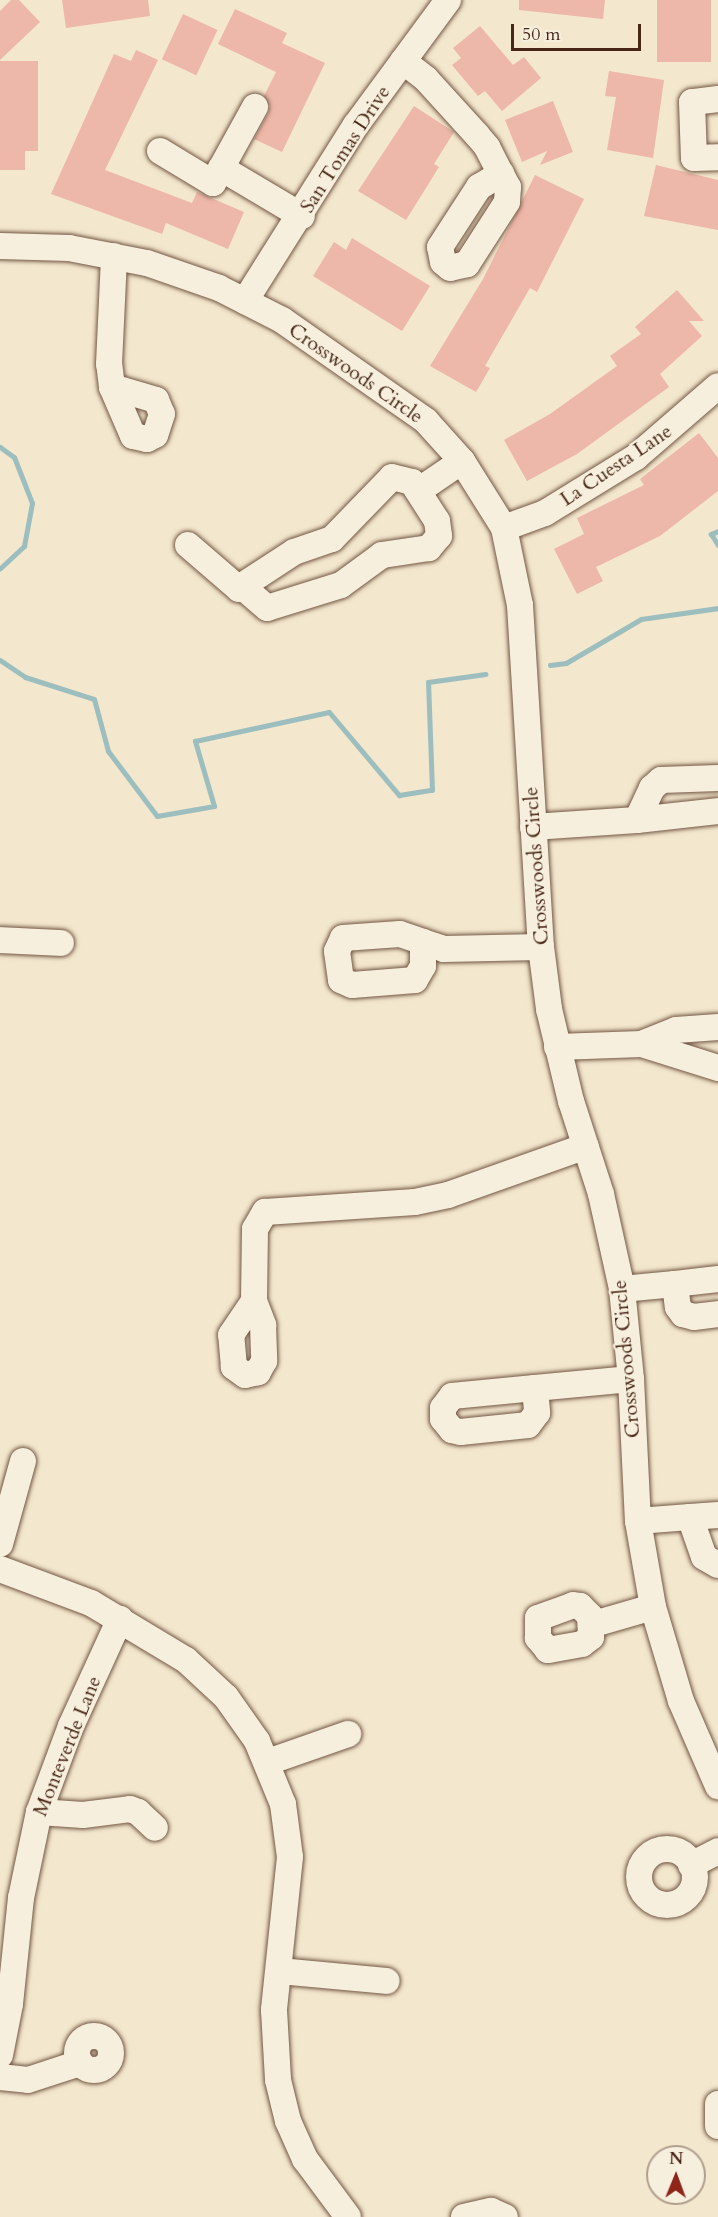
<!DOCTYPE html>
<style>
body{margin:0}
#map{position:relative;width:718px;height:2217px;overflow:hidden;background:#f3e7cd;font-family:Cardo,serif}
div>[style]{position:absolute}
.stream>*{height:5px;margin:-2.5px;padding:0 2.5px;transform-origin:2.5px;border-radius:2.5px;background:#9dbebf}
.building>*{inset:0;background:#edb7a9;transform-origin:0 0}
.roads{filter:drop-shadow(0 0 2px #735643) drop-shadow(0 0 2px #735643)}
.minor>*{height:26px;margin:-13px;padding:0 13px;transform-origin:13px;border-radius:13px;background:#f7efde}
.minor>.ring{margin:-13px;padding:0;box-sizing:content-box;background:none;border:26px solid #f7efde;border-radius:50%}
span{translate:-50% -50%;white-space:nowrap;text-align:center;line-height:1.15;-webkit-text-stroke:4.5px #f7efde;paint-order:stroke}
.street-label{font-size:20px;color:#482615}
.north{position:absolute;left:646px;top:2145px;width:60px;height:60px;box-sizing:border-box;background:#f7efde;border:2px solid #b19f8e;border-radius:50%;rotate:1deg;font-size:16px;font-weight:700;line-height:24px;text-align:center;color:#482615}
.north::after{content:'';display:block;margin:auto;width:21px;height:27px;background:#8f2418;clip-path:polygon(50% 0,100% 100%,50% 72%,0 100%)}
.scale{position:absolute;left:511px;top:24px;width:130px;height:27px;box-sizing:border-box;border:3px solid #482615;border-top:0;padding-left:8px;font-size:18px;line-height:21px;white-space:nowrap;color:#482615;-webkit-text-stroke:4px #f7efde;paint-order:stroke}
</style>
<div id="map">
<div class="stream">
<i style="left:0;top:447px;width:17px;rotate:36deg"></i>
<i style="left:14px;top:457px;width:49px;rotate:68.6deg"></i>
<i style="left:32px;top:503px;width:44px;rotate:100.5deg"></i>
<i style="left:24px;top:546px;width:33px;rotate:137deg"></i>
<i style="left:718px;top:531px;width:8px;rotate:157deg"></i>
<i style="left:711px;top:534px;width:13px;rotate:58deg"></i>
<i style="left:0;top:660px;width:30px;rotate:34deg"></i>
<i style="left:25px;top:677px;width:72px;rotate:17.7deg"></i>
<i style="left:94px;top:699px;width:54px;rotate:74.9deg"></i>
<i style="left:108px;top:751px;width:81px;rotate:53deg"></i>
<i style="left:157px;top:816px;width:58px;rotate:-10deg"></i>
<i style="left:214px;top:806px;width:68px;rotate:-106.3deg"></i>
<i style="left:195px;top:741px;width:137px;rotate:-12.2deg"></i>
<i style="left:329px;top:712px;width:109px;rotate:49.9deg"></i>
<i style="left:399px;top:795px;width:33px;rotate:-9deg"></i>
<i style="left:432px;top:790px;width:108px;rotate:-92.1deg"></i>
<i style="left:428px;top:682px;width:58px;rotate:-8deg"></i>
<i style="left:550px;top:665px;width:16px;rotate:-7deg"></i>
<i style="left:566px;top:663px;width:87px;rotate:-30.4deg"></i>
<i style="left:641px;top:619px;width:78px;rotate:-8.1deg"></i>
</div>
<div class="building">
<i style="clip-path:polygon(11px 0,19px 0,40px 22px,0 60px,0 11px)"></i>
<i style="clip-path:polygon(62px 0,148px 0,150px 16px,66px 28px)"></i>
<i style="clip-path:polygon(519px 0,605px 0,603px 19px,519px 10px)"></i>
<i style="left:657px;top:0;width:54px;height:62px"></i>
<i style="clip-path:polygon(235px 9px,287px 33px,282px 43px,325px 63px,282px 152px,254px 139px,268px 114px,270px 106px,264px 96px,276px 72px,218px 44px)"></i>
<i style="left:183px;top:14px;width:38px;height:50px;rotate:25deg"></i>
<i style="clip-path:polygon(480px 26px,513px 65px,524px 57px,541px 78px,502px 111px,485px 91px,478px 96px,452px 65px,461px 58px,453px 48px)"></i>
<i style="clip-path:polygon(136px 50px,158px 60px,105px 170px,192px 203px,197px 192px,244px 212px,228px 249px,166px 223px,162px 234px,51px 194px,114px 54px,131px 61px)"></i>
<i style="clip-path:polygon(0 61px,38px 61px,38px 151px,25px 151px,25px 170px,0 170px)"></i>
<i style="clip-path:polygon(609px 71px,664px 80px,653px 158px,607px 150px,616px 97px,605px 96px)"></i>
<i style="clip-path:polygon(553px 101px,573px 152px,540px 165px,547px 151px,522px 162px,505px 120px)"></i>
<i style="clip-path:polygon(414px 106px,454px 132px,434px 164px,439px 167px,406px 220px,358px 191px)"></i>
<i style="clip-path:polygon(656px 165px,718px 180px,718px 230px,644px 216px)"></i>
<i style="clip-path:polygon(535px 175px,584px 199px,537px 292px,530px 288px,485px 366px,490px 368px,476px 392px,430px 366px,483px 279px)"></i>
<i style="clip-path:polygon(352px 238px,430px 286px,402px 331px,313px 276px,334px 242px,346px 250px)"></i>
<i style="clip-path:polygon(677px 290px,704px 321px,689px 321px,702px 336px,660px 374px,669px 387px,577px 454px,527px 481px,504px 440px,550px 414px,617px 366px,610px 356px,641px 334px,635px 327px)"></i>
<i style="clip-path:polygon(699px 433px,718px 458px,718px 491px,660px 536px,596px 567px,603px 581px,577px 594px,554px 549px,584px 534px,577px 518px,644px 485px,640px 479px)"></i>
</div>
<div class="roads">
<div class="minor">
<i style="left:403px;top:61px;width:29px;rotate:38deg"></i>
<i style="left:426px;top:79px;width:76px;rotate:47.7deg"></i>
<i style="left:477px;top:135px;width:16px;rotate:50deg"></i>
<i style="left:487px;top:147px;width:30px;rotate:63deg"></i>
<i style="left:501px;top:174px;width:15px;rotate:62deg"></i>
<i style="left:508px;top:187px;width:15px;rotate:94deg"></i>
<i style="left:507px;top:202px;width:74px;rotate:122.8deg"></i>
<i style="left:467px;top:264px;width:17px;rotate:167deg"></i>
<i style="left:450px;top:268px;width:9px;rotate:-139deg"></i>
<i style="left:443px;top:262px;width:15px;rotate:-101deg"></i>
<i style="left:440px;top:247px;width:72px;rotate:-57deg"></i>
<i style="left:479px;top:187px;width:26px;rotate:-31deg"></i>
<i style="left:718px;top:99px;width:26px;rotate:173deg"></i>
<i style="left:692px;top:102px;width:56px;rotate:88deg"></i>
<i style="left:694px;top:158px;width:24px;rotate:-2deg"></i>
<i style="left:160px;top:151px;width:62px;rotate:31.1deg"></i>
<i style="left:213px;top:183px;width:87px;rotate:-61.1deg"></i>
<i style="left:221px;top:168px;width:94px;rotate:30.7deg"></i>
<i style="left:0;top:246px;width:69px;rotate:1.7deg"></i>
<i style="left:69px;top:248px;width:79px;rotate:10.9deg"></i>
<i style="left:147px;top:263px;width:76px;rotate:19.1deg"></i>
<i style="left:219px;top:288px;width:71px;rotate:26.9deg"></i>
<i style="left:282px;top:320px;width:176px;rotate:35deg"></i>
<i style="left:426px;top:421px;width:54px;rotate:48deg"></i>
<i style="left:462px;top:461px;width:79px;rotate:57.9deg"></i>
<i style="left:504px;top:528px;width:79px;rotate:78.3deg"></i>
<i style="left:520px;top:605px;width:343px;rotate:86.5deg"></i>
<i style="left:541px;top:947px;width:63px;rotate:82.6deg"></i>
<i style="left:549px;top:1009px;width:95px;rotate:76.6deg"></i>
<i style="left:571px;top:1101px;width:98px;rotate:72.1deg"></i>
<i style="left:601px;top:1194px;width:97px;rotate:77.5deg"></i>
<i style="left:622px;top:1289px;width:90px;rotate:84.3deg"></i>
<i style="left:631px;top:1379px;width:142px;rotate:87.2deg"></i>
<i style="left:638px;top:1521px;width:87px;rotate:80.1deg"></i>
<i style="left:653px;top:1607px;width:98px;rotate:73.4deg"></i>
<i style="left:681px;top:1701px;width:93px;rotate:66.5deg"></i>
<i style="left:245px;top:301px;width:208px;rotate:-57.8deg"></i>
<i style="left:356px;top:125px;width:155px;rotate:-53.6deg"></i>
<i style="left:112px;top:387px;width:46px;rotate:16.5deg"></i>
<i style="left:156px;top:400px;width:15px;rotate:67deg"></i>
<i style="left:162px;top:414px;width:22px;rotate:108deg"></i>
<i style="left:155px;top:435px;width:9px;rotate:153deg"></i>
<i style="left:147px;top:439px;width:14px;rotate:-168deg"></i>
<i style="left:133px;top:436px;width:53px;rotate:-113.2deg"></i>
<i style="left:112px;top:387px;width:23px;rotate:-97deg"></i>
<i style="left:109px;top:364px;width:108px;rotate:-87.3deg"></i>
<i style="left:418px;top:491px;width:53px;rotate:-34.3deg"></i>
<i style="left:504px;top:528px;width:44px;rotate:-20.1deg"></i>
<i style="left:545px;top:513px;width:107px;rotate:-31.6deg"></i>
<i style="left:636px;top:457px;width:108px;rotate:-40.9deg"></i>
<i style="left:188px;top:545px;width:67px;rotate:40.8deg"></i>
<i style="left:239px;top:589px;width:4px;rotate:-45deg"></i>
<i style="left:242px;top:586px;width:62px;rotate:-33.2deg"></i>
<i style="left:294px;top:552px;width:40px;rotate:-18.9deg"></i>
<i style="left:332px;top:539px;width:86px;rotate:-45.9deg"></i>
<i style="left:392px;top:477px;width:21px;rotate:14deg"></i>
<i style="left:412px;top:482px;width:46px;rotate:57.3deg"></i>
<i style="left:437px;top:521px;width:15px;rotate:82deg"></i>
<i style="left:439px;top:536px;width:16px;rotate:130deg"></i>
<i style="left:429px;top:548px;width:48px;rotate:171.5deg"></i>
<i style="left:382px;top:555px;width:51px;rotate:143.8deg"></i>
<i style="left:341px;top:585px;width:77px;rotate:162.7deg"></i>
<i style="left:267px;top:608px;width:33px;rotate:-139deg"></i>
<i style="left:718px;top:778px;width:57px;rotate:178deg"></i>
<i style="left:661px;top:780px;width:12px;rotate:138deg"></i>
<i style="left:652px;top:788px;width:35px;rotate:115deg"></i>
<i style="left:637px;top:820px;width:81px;rotate:-6.3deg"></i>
<i style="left:533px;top:827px;width:104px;rotate:-3.9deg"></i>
<i style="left:400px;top:934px;width:24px;rotate:19deg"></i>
<i style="left:423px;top:942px;width:24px;rotate:90deg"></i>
<i style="left:423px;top:966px;width:16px;rotate:120deg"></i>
<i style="left:415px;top:980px;width:63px;rotate:175.5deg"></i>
<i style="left:352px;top:985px;width:12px;rotate:-156deg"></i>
<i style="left:341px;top:980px;width:29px;rotate:-98deg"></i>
<i style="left:337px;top:951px;width:14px;rotate:-65deg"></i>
<i style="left:343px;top:938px;width:57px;rotate:-4deg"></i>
<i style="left:0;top:940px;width:61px;rotate:2.8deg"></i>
<i style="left:423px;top:942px;width:22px;rotate:18deg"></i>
<i style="left:444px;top:949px;width:97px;rotate:-1.2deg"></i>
<i style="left:718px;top:1027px;width:42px;rotate:175.9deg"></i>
<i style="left:676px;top:1030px;width:37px;rotate:158deg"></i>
<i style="left:642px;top:1044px;width:80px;rotate:17.5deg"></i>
<i style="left:557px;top:1047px;width:85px;rotate:-2deg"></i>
<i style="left:718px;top:1279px;width:43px;rotate:173.4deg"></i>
<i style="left:675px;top:1284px;width:23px;rotate:83deg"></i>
<i style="left:678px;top:1307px;width:9px;rotate:54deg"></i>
<i style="left:683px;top:1314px;width:11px;rotate:15deg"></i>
<i style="left:694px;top:1317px;width:24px;rotate:-7deg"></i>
<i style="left:622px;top:1289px;width:53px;rotate:-5.4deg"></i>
<i style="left:254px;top:1301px;width:72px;rotate:-89.2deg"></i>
<i style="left:255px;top:1229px;width:20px;rotate:-60deg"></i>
<i style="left:265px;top:1212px;width:150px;rotate:-3.8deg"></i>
<i style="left:415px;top:1202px;width:34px;rotate:-12deg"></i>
<i style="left:448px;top:1195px;width:146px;rotate:-19.5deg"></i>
<i style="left:254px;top:1301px;width:26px;rotate:69deg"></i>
<i style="left:263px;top:1325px;width:36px;rotate:88deg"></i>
<i style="left:264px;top:1361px;width:13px;rotate:119deg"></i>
<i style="left:258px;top:1372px;width:13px;rotate:167deg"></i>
<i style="left:245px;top:1375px;width:14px;rotate:-144deg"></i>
<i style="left:234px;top:1367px;width:32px;rotate:-95deg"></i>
<i style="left:231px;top:1335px;width:41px;rotate:-55.9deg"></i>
<i style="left:535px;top:1388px;width:25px;rotate:85deg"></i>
<i style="left:537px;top:1413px;width:15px;rotate:127deg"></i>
<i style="left:528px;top:1425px;width:68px;rotate:174.1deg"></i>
<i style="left:460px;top:1432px;width:8px;rotate:-166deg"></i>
<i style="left:452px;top:1430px;width:14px;rotate:-129deg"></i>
<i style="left:443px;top:1419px;width:11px;rotate:-90deg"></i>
<i style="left:443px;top:1408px;width:15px;rotate:-53deg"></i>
<i style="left:452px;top:1396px;width:83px;rotate:-5.5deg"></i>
<i style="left:535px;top:1388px;width:96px;rotate:-5.4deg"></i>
<i style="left:718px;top:1515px;width:28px;rotate:176deg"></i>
<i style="left:690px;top:1517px;width:42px;rotate:70.7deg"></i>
<i style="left:704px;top:1557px;width:16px;rotate:30deg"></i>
<i style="left:638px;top:1521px;width:52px;rotate:-4.4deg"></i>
<i style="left:0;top:1544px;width:86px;rotate:-74.5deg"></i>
<i style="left:0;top:1569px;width:97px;rotate:20.5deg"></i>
<i style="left:91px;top:1603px;width:111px;rotate:31deg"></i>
<i style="left:186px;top:1660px;width:54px;rotate:42.8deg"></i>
<i style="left:226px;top:1697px;width:54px;rotate:54.8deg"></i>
<i style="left:257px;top:1741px;width:68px;rotate:67.6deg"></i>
<i style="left:283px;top:1804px;width:53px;rotate:82.5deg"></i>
<i style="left:290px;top:1857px;width:154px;rotate:96deg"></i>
<i style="left:274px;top:2010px;width:70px;rotate:86.7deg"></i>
<i style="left:278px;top:2080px;width:42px;rotate:76.3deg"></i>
<i style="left:288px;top:2121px;width:42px;rotate:65.9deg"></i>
<i style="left:305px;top:2159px;width:72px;rotate:53.4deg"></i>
<i style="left:573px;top:1605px;width:7px;rotate:8deg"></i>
<i style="left:580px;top:1606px;width:14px;rotate:45deg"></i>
<i style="left:590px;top:1616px;width:21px;rotate:87deg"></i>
<i style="left:591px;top:1637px;width:11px;rotate:142deg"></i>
<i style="left:582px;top:1644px;width:35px;rotate:170deg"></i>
<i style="left:548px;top:1650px;width:16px;rotate:-130deg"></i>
<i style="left:538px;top:1638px;width:20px;rotate:-90deg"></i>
<i style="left:538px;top:1618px;width:37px;rotate:-20deg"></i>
<i style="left:594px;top:1624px;width:61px;rotate:-16.1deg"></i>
<i style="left:268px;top:1762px;width:85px;rotate:-19.3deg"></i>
<i style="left:39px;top:1812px;width:44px;rotate:3.9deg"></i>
<i style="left:83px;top:1815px;width:47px;rotate:-7.3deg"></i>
<i style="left:130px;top:1809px;width:9px;rotate:21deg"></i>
<i style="left:138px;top:1812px;width:23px;rotate:43deg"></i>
<i class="ring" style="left:639px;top:1849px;width:30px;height:30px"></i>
<i style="left:691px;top:1865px;width:30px;rotate:-27deg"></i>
<i style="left:279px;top:1971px;width:108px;rotate:5.3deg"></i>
<i class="ring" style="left:77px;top:2036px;width:8px;height:8px"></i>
<i style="left:0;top:2055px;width:52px;rotate:-78.9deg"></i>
<i style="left:10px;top:2004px;width:107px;rotate:-84.1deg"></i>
<i style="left:21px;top:1898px;width:88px;rotate:-78.2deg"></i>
<i style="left:39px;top:1812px;width:92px;rotate:-69.6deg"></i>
<i style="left:71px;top:1726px;width:118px;rotate:-65.4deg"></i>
<i style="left:0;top:2077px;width:28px;rotate:6deg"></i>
<i style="left:28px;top:2080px;width:55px;rotate:-18.1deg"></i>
<i style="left:718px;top:2104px;width:22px;rotate:90deg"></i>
<i style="left:464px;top:2217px;width:28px;rotate:-13deg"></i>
<i style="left:491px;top:2211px;width:15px;rotate:23deg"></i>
</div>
</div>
<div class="street-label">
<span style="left:345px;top:149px;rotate:-57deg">San Tomas Drive</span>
<span style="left:356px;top:373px;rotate:35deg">Crosswoods Circle</span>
<span style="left:616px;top:465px;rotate:-34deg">La Cuesta Lane</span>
<span style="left:536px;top:866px;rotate:-94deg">Crosswoods Circle</span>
<span style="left:626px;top:1359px;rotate:-95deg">Crosswoods Circle</span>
<span style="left:67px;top:1746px;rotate:-68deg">Monteverde Lane</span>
</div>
<div class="north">N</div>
<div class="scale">50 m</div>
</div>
